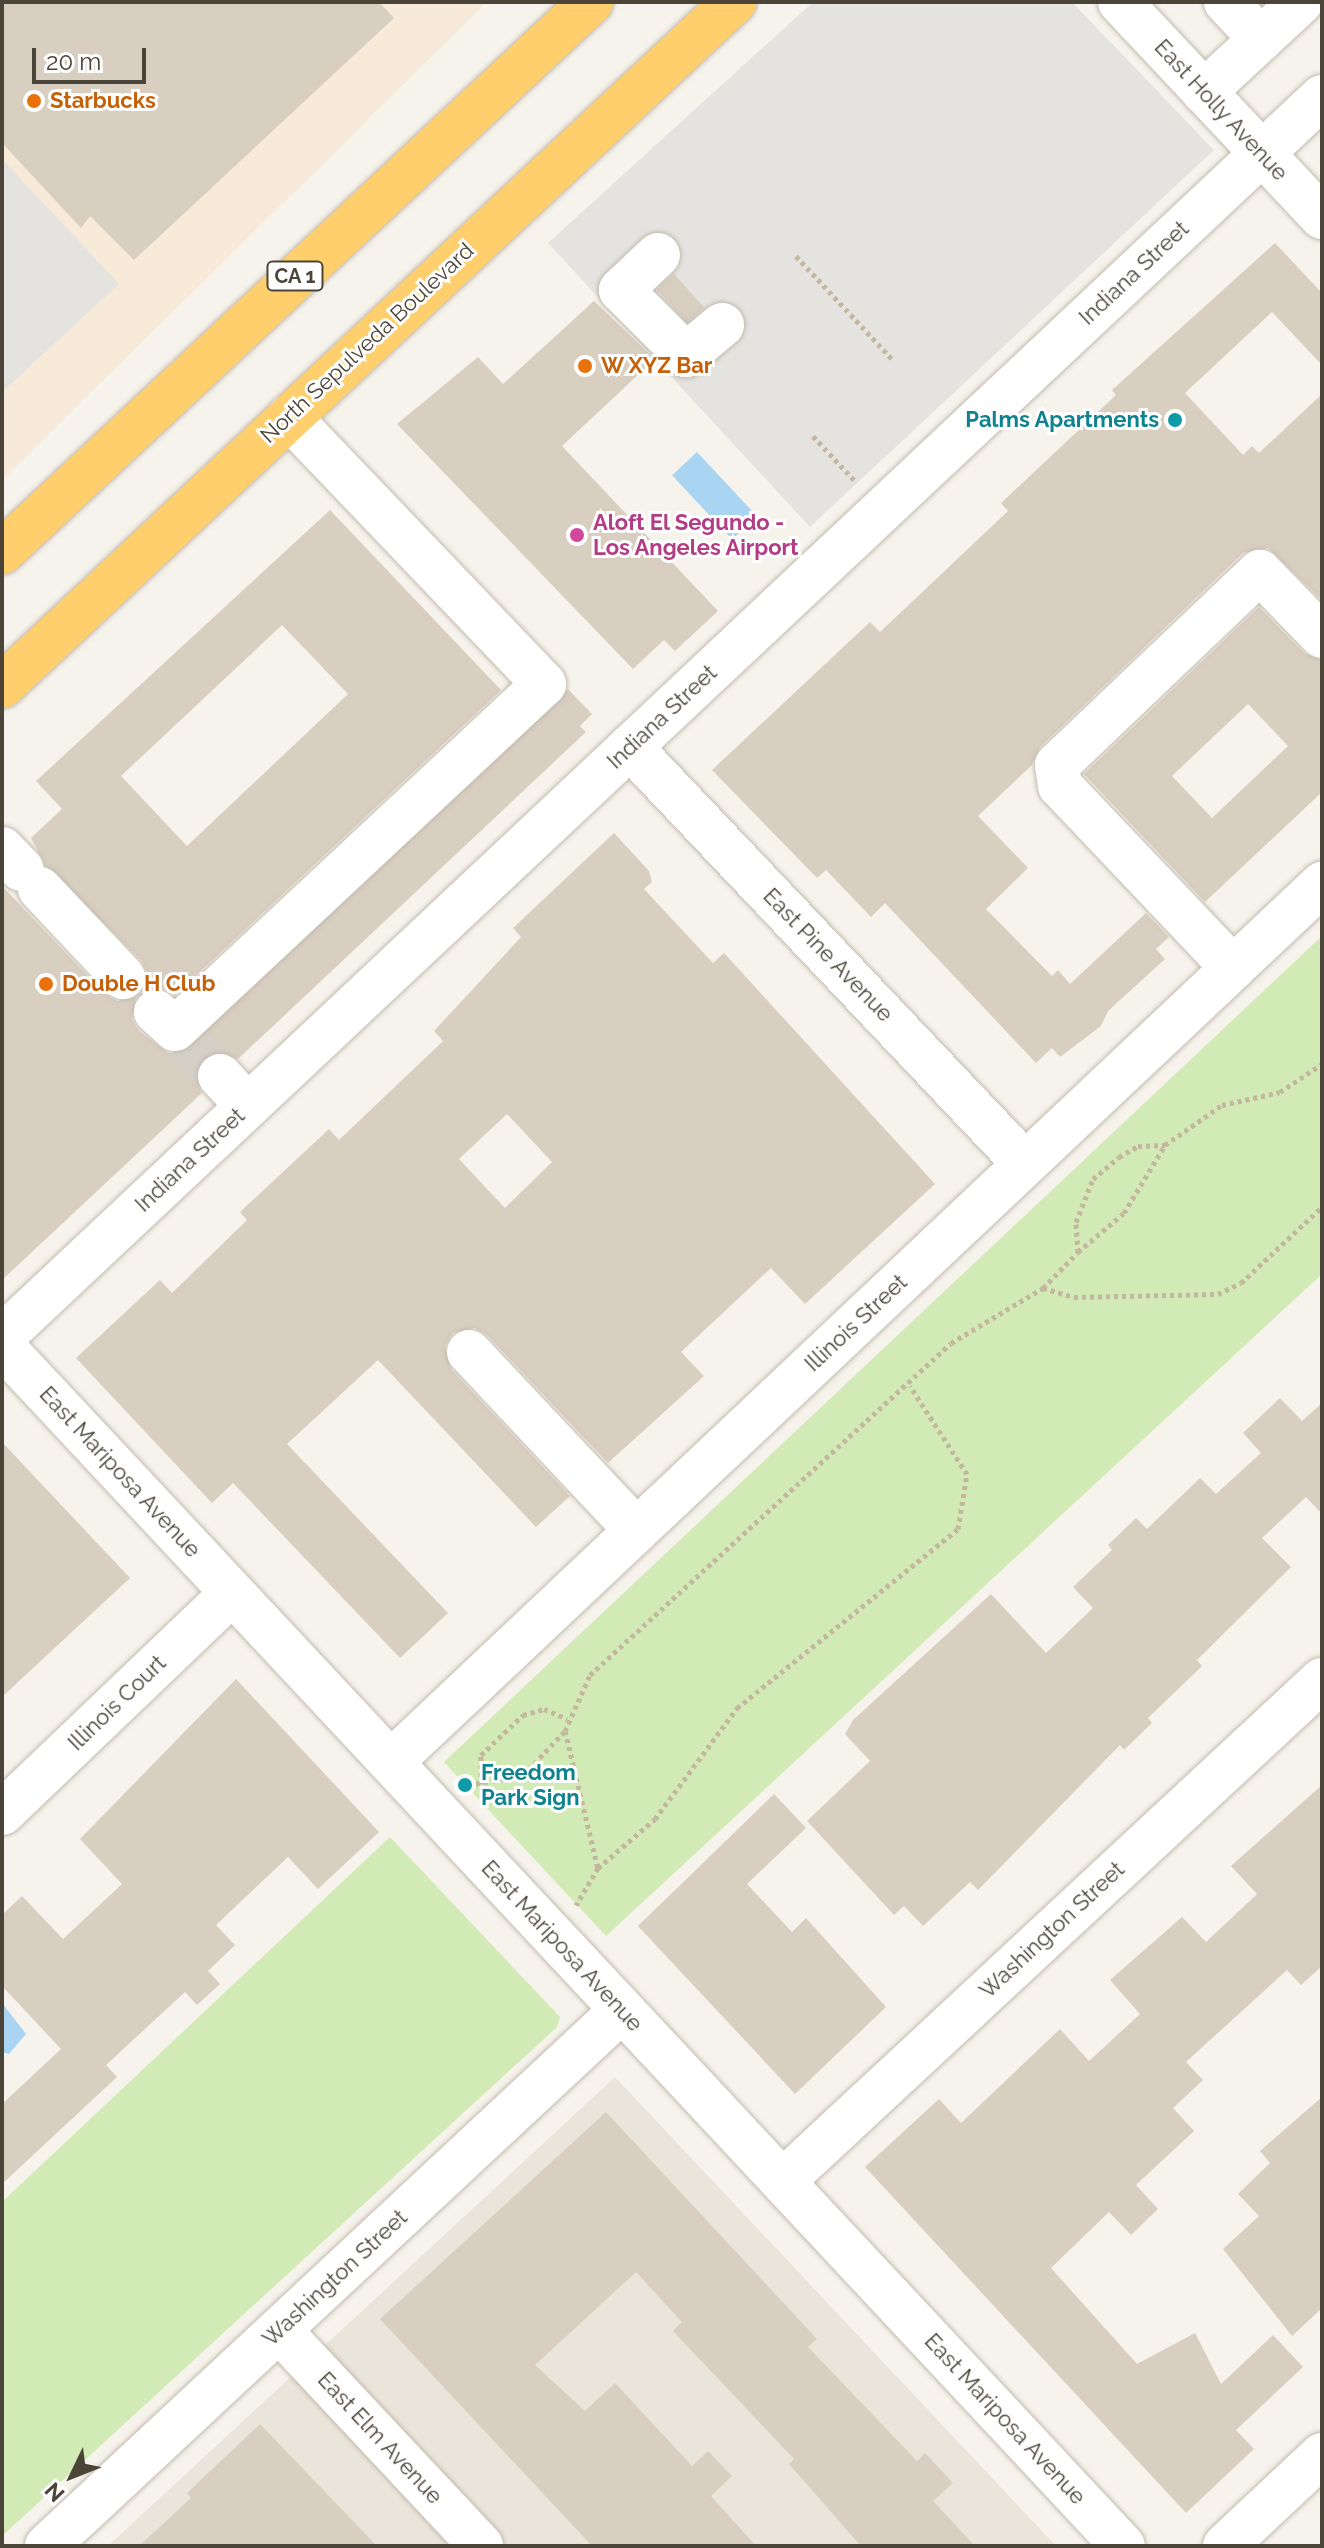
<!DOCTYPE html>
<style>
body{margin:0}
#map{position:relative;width:1324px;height:2548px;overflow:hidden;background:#f6f3ec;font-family:Raleway,sans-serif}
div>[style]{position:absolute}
.residential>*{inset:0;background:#eae5da}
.commercial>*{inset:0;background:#f7ead8}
.green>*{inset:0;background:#d2eab5}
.parking>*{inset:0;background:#e5e3e0}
.water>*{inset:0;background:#a9d4f2;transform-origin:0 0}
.building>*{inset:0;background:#d8cfc1;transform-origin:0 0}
.minor-tunnel>*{height:44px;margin-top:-22px;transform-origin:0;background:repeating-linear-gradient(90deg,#d4d0c8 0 44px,transparent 0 66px)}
.path>*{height:5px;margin-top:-2.5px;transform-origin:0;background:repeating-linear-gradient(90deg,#c4b79f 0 4px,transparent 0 8px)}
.roads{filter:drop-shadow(0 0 2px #c2bbae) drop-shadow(0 0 2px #c2bbae)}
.minor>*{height:44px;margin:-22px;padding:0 22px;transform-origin:22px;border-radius:22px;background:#fff}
.highway>*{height:44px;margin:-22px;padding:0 22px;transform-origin:22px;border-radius:22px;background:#ffcf6e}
.dots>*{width:22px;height:22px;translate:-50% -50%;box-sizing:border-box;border:4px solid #fff;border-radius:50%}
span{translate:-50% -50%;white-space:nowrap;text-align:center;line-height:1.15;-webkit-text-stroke:6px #fff;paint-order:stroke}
.shield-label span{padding:2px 6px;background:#fff;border:2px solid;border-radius:6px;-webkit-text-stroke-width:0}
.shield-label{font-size:20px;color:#4b4439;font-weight:700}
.food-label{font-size:22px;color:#c56008;font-weight:700}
.left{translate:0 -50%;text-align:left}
.street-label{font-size:22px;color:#4b4439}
.culture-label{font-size:22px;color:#0d838f;font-weight:700}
.right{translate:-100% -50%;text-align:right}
.hotel-label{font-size:22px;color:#b23c85;font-weight:700}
.frame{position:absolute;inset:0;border:4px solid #4b4439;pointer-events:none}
.north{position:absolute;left:32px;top:2436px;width:80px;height:80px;-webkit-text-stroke:6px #fff;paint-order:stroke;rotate:227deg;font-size:22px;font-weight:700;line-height:32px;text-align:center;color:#4b4439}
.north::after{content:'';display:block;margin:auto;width:28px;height:36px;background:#4b4439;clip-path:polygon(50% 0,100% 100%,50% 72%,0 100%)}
.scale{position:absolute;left:32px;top:48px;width:114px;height:36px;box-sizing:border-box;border:4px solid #4b4439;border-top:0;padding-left:10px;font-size:24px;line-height:28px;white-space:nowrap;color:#4b4439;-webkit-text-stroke:6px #fff;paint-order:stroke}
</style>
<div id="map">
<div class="residential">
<i style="clip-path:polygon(615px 2077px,1056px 2546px,108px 2546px)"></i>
</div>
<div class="commercial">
<i style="clip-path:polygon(2px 2px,487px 2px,2px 480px)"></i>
</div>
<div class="green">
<i style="clip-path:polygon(1322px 936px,1322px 1274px,606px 1936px,444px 1762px)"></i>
<i style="clip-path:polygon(390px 1837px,560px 2017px,557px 2027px,2px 2536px,2px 2202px)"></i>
</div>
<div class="parking">
<i style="clip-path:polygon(813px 2px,1072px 2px,1214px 150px,810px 527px,548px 243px)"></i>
<i style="clip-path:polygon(2px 159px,119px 284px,2px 392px)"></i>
</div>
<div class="water">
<i style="left:697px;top:452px;width:88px;height:34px;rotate:47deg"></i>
<i style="clip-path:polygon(2px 2003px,26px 2034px,9px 2054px,2px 2052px)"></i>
</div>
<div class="building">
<i style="clip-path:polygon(2px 2px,379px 2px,394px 18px,134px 260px,90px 216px,81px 228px,2px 143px)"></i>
<i style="clip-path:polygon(1275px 243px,1322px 293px,1322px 365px,1272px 312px,1185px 393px,1243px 455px,1252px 446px,1259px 453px,1322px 394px,1322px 600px,1268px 548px,1243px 553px,1040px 747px,1032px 765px,978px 816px,1028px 868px,986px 909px,1052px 976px,1058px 970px,1070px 984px,1146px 913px,1169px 937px,1156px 949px,1165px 959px,1108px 1011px,1101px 1026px,1060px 1057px,1052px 1048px,1036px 1063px,885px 903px,871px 917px,826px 870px,817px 878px,712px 770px,870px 622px,880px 632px,1008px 511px,1001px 503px,1116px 395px,1112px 390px)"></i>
<i style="left:674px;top:274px;width:45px;height:23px;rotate:48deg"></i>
<i style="clip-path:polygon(594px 301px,655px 359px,562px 446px,718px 611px,675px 651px,664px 640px,633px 669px,397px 424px,478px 357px,503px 384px)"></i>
<i style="clip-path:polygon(evenodd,330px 510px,501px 690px,175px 995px,160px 987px,142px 992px,147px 972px,141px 960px,45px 865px,31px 838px,62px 809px,36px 781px,330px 510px,282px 625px,348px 694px,187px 846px,121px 776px,282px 625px)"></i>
<i style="clip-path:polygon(evenodd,1259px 607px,1304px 653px,1322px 660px,1322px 792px,1205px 902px,1084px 774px,1259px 607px,1248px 704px,1288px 746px,1212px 818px,1172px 776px,1248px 704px)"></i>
<i style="clip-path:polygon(568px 689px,592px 714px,580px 726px,586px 732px,238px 1059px,215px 1052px,202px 1058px,196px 1081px,202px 1093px,2px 1280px,2px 886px,105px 994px,117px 1001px,136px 997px,132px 1019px,139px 1031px,168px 1053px,182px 1053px)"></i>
<i style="clip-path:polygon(evenodd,614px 833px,649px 871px,652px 882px,644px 889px,713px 963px,724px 953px,935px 1184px,805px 1304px,771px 1268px,681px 1352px,704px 1376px,608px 1463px,487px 1335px,475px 1328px,453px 1333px,445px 1346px,451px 1369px,570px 1496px,536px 1527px,378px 1360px,287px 1444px,448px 1613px,400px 1658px,233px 1483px,212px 1503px,76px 1358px,160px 1280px,172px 1293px,247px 1220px,240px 1212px,329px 1129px,339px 1140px,443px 1041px,434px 1031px,521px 937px,513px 928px,614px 833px,507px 1114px,552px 1162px,505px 1208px,459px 1159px,507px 1114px)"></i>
<i style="clip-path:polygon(1280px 1398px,1302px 1421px,1322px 1403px,1322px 1514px,1306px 1497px,1262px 1538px,1291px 1567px,1197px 1660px,1202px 1666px,1148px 1718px,1152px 1723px,1124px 1750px,1120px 1745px,978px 1890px,970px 1882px,923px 1926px,904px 1906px,894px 1915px,807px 1821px,870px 1761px,845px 1734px,853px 1720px,991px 1594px,1046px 1653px,1093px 1608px,1073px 1587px,1112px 1550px,1108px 1545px,1136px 1518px,1147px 1529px,1200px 1478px,1216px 1494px,1261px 1453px,1243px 1433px)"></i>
<i style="clip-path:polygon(2px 1442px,130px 1578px,2px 1697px)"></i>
<i style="clip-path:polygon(236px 1679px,379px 1832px,318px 1889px,288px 1857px,216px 1925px,235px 1945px,208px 1971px,220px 1984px,197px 2005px,185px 1992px,106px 2065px,117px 2077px,2px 2184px,2px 2104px,61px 2049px,2px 1986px,2px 1915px,22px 1896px,63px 1939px,122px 1884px,80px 1839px)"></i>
<i style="clip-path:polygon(1322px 1785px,1322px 1966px,1301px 1985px,1287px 1970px,1186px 2062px,1203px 2080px,1173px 2108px,1194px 2131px,1136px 2185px,1158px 2209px,1131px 2235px,1109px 2212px,1051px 2268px,1137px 2364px,1195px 2333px,1221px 2384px,1273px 2335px,1303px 2367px,1236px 2430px,1254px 2449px,1186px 2513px,865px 2167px,939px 2099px,961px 2123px,1060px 2029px,1089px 2061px,1140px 2014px,1110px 1980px,1182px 1917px,1206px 1942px,1257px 1894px,1231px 1866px)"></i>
<i style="clip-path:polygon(774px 1794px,806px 1828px,747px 1884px,792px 1932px,806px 1918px,886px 2007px,795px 2094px,638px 1926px)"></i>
<i style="clip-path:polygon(1322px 2097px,1322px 2308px,1292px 2336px,1223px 2249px,1259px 2216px,1238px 2194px,1270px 2163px,1260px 2151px)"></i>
<i style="clip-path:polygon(606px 2112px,817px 2339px,808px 2347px,917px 2461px,925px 2453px,953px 2483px,933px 2501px,975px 2546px,861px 2546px,789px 2464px,794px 2459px,673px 2331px,682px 2322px,636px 2272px,535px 2365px,585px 2411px,615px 2383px,692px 2466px,708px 2451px,732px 2476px,711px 2496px,756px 2546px,592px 2546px,380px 2319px)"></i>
<i style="clip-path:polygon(260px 2424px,377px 2546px,139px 2546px,191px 2498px,187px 2493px)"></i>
</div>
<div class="minor-tunnel">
<i style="left:185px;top:1041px;width:49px;rotate:45deg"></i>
</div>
<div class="path">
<i style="left:796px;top:256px;width:142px;rotate:47deg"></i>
<i style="left:813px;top:436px;width:60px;rotate:47deg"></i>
<i style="left:1078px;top:1252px;width:60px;rotate:-40.3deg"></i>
<i style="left:1124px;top:1213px;width:79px;rotate:-58.9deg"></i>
<i style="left:1043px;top:1288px;width:32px;rotate:16deg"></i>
<i style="left:1074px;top:1297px;width:144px;rotate:-1.2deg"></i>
<i style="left:1218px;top:1294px;width:25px;rotate:-26deg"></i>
<i style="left:1241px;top:1283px;width:111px;rotate:-43.2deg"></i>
<i style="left:565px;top:1731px;width:141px;rotate:76.5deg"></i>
<i style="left:598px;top:1868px;width:43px;rotate:120.7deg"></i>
<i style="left:481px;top:1784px;width:29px;rotate:-90deg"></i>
<i style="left:481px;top:1755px;width:58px;rotate:-43.6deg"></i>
<i style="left:523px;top:1715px;width:22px;rotate:-16deg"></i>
<i style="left:544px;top:1709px;width:25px;rotate:23deg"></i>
<i style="left:468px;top:1785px;width:56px;rotate:-10.3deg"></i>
<i style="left:523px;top:1775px;width:61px;rotate:-46.3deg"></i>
<i style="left:565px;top:1731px;width:61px;rotate:-65.9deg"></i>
<i style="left:590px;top:1675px;width:490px;rotate:-42.6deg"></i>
<i style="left:951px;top:1343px;width:107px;rotate:-30.9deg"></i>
<i style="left:1043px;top:1288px;width:50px;rotate:-45.8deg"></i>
<i style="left:1078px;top:1252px;width:30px;rotate:-94deg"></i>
<i style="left:1076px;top:1222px;width:46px;rotate:-68.4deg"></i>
<i style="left:1093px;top:1179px;width:34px;rotate:-40deg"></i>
<i style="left:1119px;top:1157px;width:22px;rotate:-30deg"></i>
<i style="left:1138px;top:1146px;width:27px;rotate:-2deg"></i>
<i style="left:1165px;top:1145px;width:70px;rotate:-35.1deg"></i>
<i style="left:1222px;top:1105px;width:59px;rotate:-12.6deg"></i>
<i style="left:1280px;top:1092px;width:50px;rotate:-33.7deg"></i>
<i style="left:598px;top:1868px;width:75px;rotate:-40.7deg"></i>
<i style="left:655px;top:1819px;width:138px;rotate:-53.5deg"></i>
<i style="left:737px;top:1708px;width:284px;rotate:-39deg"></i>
<i style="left:958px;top:1529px;width:56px;rotate:-80.7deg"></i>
<i style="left:967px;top:1474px;width:105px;rotate:-122.9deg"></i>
</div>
<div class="roads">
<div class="minor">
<i style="left:1120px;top:2px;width:295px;rotate:46.8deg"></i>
<i style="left:1226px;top:2px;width:51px;rotate:46.6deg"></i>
<i style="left:1204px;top:92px;width:132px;rotate:-42.9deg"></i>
<i style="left:658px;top:255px;width:51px;rotate:136.6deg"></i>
<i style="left:621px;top:290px;width:92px;rotate:45deg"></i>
<i style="left:686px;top:355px;width:47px;rotate:-39.8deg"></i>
<i style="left:630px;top:747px;width:574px;rotate:46.55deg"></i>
<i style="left:2px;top:849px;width:28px;rotate:46deg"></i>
<i style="left:40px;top:889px;width:121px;rotate:46.7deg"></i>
<i style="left:1233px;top:968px;width:251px;rotate:-133.5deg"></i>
<i style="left:1060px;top:786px;width:21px;rotate:-98deg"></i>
<i style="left:1057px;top:765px;width:280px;rotate:-43.6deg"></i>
<i style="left:1260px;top:572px;width:89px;rotate:45.9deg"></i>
<i style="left:156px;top:1012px;width:25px;rotate:42deg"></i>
<i style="left:175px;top:1029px;width:505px;rotate:-43.07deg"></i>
<i style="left:544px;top:684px;width:369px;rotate:-133.7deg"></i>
<i style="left:220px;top:1076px;width:41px;rotate:47deg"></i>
<i style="left:2px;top:1337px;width:1811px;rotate:-43.21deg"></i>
<i style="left:2px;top:1346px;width:1642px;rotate:46.95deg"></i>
<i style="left:469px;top:1352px;width:244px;rotate:46.8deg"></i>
<i style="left:391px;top:1762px;width:1280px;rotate:-43.32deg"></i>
<i style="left:2px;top:1813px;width:318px;rotate:-43.7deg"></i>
<i style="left:783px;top:2181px;width:736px;rotate:-42.91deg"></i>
<i style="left:279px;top:2330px;width:296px;rotate:46.9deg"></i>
<i style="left:47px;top:2546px;width:786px;rotate:-42.99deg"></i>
<i style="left:1225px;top:2546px;width:133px;rotate:-43.2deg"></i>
</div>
<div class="highway">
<i style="left:2px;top:552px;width:806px;rotate:-43.04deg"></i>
<i style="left:2px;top:686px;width:1002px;rotate:-43.06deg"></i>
</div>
</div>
<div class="dots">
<i style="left:34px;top:101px;background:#e8710a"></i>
<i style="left:585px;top:366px;background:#e8710a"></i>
<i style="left:1175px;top:420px;background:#0f9aa8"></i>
<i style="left:577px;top:535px;background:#d1479c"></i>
<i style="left:46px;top:984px;background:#e8710a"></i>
<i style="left:465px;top:1785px;background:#0f9aa8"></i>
</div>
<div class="shield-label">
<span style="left:295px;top:276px">CA 1</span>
</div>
<div class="food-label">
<span class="left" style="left:50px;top:101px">Starbucks</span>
<span class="left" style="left:601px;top:366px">W XYZ Bar</span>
<span class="left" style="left:62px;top:984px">Double H Club</span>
</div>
<div class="street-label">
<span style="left:1221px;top:110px;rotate:47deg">East Holly Avenue</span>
<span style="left:1134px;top:273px;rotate:-43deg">Indiana Street</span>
<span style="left:367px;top:343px;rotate:-43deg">North Sepulveda Boulevard</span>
<span style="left:662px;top:717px;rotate:-43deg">Indiana Street</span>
<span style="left:828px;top:955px;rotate:46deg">East Pine Avenue</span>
<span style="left:190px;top:1160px;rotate:-43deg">Indiana Street</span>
<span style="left:856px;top:1323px;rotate:-43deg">Illinois Street</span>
<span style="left:120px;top:1472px;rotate:47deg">East Mariposa Avenue</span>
<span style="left:117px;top:1703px;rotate:-44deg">Illinois Court</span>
<span style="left:1052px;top:1930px;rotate:-43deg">Washington Street</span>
<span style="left:562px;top:1946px;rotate:47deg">East Mariposa Avenue</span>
<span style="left:335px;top:2278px;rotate:-43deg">Washington Street</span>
<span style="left:1005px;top:2419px;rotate:47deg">East Mariposa Avenue</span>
<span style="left:380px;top:2438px;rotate:47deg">East Elm Avenue</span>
</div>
<div class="culture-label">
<span class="right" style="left:1159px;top:420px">Palms Apartments</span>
<span class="left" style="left:481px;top:1785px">Freedom<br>Park Sign</span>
</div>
<div class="hotel-label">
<span class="left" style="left:593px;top:535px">Aloft El Segundo -<br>Los Angeles Airport</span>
</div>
<div class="frame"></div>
<div class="north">N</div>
<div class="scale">20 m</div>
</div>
